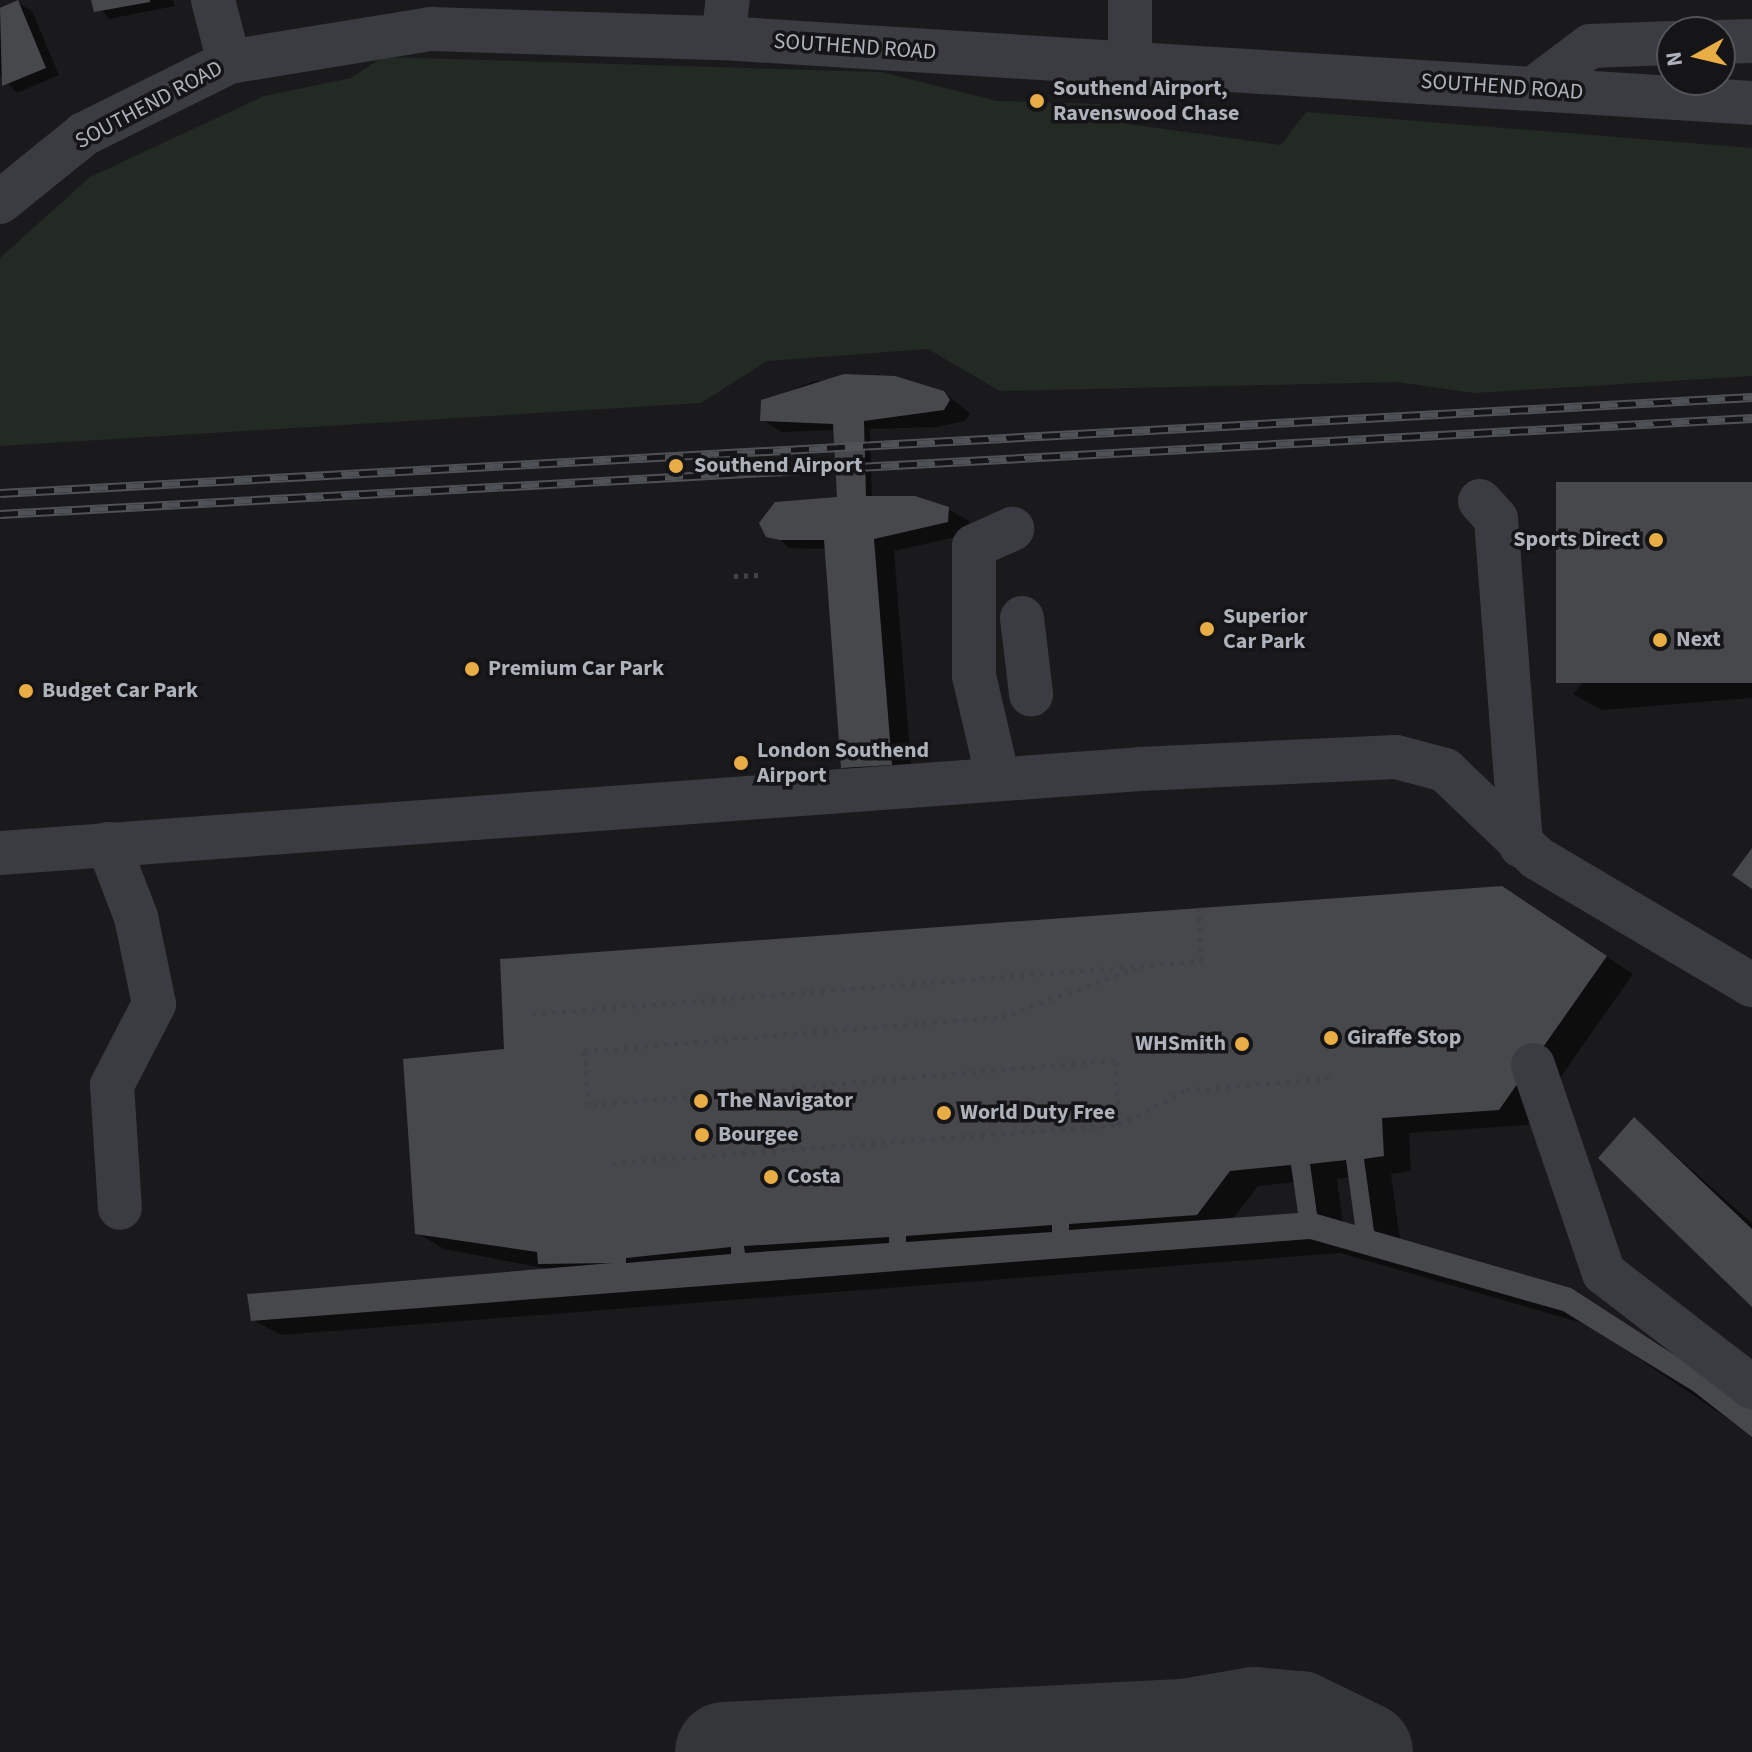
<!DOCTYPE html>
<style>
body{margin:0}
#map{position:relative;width:1752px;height:1752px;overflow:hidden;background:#1a1a1c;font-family:"Source Sans 3",sans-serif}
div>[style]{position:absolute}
.green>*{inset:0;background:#222a23}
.shadow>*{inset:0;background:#0007}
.taxiway>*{height:100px;margin:-50px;padding:0 50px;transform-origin:50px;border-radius:50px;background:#343639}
.building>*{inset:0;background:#47484c;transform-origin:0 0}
.path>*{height:5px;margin-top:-2.5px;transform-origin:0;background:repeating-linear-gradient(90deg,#414348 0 4px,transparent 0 10px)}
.minor>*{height:44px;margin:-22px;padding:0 22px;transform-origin:22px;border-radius:22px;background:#3b3c41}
.rail>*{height:9px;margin-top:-4.5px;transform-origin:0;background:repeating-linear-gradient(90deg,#151517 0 18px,#4e5156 0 36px);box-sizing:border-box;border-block:2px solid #4e5156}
.dots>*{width:22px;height:22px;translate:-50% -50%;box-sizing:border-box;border:4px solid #151517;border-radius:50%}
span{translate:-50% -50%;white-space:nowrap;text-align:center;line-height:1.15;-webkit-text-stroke:7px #151517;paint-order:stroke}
.street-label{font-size:22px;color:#adb2bb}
.poi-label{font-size:22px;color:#adb2bb;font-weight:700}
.left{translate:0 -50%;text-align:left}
.right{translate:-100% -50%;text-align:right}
.north{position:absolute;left:1656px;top:16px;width:80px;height:80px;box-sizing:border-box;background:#151517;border:2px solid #525459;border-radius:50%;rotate:262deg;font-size:22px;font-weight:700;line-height:32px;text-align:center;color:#adb2bb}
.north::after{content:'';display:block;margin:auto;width:28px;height:36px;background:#e9ad45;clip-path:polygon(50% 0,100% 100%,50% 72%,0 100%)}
</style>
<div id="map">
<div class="green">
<i style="clip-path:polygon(383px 57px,881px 72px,997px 101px,1100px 104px,1128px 124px,1281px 145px,1306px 112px,1752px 148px,1752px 376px,1474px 393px,1397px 382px,1000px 391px,928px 349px,767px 361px,701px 403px,0 446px,0 258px,90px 177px,264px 96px,351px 78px)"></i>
</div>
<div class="shadow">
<i style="clip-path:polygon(93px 0,173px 0,175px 6px,109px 19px)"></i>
<i style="clip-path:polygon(18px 3px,32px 11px,59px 75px,17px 93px,0 76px,0 10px)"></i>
<i style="clip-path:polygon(895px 378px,943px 392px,970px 413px,965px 421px,937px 427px,870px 429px,872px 498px,948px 509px,969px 521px,969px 534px,894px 551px,912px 776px,864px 779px,843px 767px,826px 549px,789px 548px,762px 523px,775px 504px,845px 499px,835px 430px,782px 432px,762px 420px,763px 401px,815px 381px)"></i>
<i style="clip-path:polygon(1752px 484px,1752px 698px,1601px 710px,1573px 694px)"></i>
<i style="clip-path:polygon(evenodd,1502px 888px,1633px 974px,1527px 1125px,1409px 1133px,1411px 1171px,1391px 1174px,1400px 1240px,1570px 1290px,1746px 1397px,1752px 1435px,1589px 1325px,1340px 1253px,281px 1335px,253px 1320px,553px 1270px,444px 1249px,417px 1233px,507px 1050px,1502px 888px,1351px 1177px,1358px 1228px,1343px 1223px,1337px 1179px,1351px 1177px,1502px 888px,1296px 1182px,1300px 1215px,1232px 1220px,1258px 1186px,1296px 1182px)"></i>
<i style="clip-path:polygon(1634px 1119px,1752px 1223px,1752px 1304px)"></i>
</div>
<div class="taxiway">
<i style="left:725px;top:1752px;width:467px;rotate:-2.9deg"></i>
<i style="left:1191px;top:1728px;width:64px;rotate:-9.9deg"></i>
<i style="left:1254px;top:1717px;width:45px;rotate:5.1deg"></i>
<i style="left:1299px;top:1721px;width:71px;rotate:25.8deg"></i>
</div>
<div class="building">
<i style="clip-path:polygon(18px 0,46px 68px,2px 86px,0 8px)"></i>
<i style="clip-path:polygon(91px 0,150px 0,150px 2px,94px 12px)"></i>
<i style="clip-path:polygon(844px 374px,895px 376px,944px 391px,950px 400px,944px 410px,864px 421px,866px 496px,915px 496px,949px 507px,948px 522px,874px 539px,892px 765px,841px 768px,824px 540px,780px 540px,766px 537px,759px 523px,775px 502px,837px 497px,833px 424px,760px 421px,761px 400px)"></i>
<i style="left:1752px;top:482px;width:201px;height:196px;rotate:90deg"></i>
<i style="clip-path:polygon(1752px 848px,1752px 889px,1732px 875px)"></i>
<i style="clip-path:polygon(evenodd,1502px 886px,1607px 956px,1499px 1110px,1382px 1118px,1384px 1156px,1364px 1159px,1374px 1231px,1571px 1288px,1752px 1405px,1752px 1437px,1693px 1391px,1563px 1311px,1310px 1239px,251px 1321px,247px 1294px,612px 1263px,538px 1264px,537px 1252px,415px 1234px,403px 1059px,504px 1049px,500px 959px,1502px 886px,1346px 1160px,1355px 1225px,1317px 1214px,1310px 1164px,1346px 1160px,1502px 886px,1291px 1165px,1298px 1213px,1069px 1230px,1069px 1224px,1197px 1215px,1230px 1171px,1291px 1165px,1502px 886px,1052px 1225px,1052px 1232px,906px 1242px,906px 1236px,1052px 1225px,1502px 886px,889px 1237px,889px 1243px,745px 1253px,744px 1246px,889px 1237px,1502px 886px,731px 1247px,731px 1254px,626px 1263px,626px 1258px,731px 1247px)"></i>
<i style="clip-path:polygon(1634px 1117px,1752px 1229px,1752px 1307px,1598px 1158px)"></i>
</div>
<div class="path">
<i style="left:734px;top:576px;width:26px;rotate:-2deg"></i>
<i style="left:532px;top:1014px;width:671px;rotate:-4.53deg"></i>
<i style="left:1201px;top:961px;width:54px;rotate:-92.1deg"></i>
<i style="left:1119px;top:1125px;width:65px;rotate:-93.5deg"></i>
<i style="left:1115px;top:1060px;width:528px;rotate:175.11deg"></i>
<i style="left:589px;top:1105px;width:54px;rotate:-95.3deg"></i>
<i style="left:584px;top:1051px;width:419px;rotate:-4.7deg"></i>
<i style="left:1002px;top:1017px;width:148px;rotate:-20.1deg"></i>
<i style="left:612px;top:1163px;width:508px;rotate:-4.29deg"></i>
<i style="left:1119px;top:1125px;width:76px;rotate:-27.6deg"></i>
<i style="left:1186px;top:1090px;width:147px;rotate:-4.7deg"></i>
</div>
<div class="minor">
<i style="left:213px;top:0;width:64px;rotate:75.5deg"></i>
<i style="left:1130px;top:0;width:65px;rotate:90deg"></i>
<i style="left:723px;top:38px;width:38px;rotate:-83deg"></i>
<i style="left:1720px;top:42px;width:32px;rotate:-2deg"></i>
<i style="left:1533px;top:89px;width:71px;rotate:-37deg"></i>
<i style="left:1590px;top:46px;width:82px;rotate:-2.1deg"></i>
<i style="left:0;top:202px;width:108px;rotate:-39deg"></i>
<i style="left:84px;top:134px;width:162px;rotate:-26.4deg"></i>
<i style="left:229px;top:62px;width:205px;rotate:-9.3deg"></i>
<i style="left:431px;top:29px;width:292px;rotate:1.8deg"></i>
<i style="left:723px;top:38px;width:1031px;rotate:3.61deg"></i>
<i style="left:1480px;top:501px;width:24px;rotate:48deg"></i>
<i style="left:1496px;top:519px;width:328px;rotate:85.6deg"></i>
<i style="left:1022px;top:618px;width:77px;rotate:83.2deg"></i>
<i style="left:998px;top:779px;width:106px;rotate:-103.1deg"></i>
<i style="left:974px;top:676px;width:130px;rotate:-90deg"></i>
<i style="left:974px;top:546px;width:42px;rotate:-24.1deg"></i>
<i style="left:108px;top:844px;width:78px;rotate:69deg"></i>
<i style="left:136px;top:917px;width:89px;rotate:78.3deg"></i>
<i style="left:154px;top:1004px;width:91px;rotate:117.4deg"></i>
<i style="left:112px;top:1085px;width:123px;rotate:86.3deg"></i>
<i style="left:0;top:853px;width:1143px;rotate:-4.21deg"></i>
<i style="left:1140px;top:769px;width:256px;rotate:-2.7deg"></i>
<i style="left:1396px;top:757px;width:51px;rotate:14.9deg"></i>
<i style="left:1445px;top:770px;width:127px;rotate:43.7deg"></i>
<i style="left:1537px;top:858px;width:250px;rotate:30.6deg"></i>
<i style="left:1533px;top:1065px;width:220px;rotate:71.2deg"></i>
<i style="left:1604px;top:1273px;width:187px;rotate:37.6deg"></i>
</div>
<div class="rail">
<i style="left:0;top:493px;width:1755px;rotate:-3.14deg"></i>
<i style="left:0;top:514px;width:1755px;rotate:-3.14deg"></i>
</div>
<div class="dots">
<i style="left:1037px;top:101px;background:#e9ad45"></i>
<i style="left:676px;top:466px;background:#e9ad45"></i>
<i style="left:1656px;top:540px;background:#e9ad45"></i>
<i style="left:1207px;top:629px;background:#e9ad45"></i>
<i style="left:1660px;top:640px;background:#e9ad45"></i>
<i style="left:472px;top:669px;background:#e9ad45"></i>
<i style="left:26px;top:691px;background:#e9ad45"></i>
<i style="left:741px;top:763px;background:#e9ad45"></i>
<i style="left:1331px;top:1038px;background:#e9ad45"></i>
<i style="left:1242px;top:1044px;background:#e9ad45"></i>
<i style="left:701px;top:1101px;background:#e9ad45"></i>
<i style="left:944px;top:1113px;background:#e9ad45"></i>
<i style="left:702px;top:1135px;background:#e9ad45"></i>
<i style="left:771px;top:1177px;background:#e9ad45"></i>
</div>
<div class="street-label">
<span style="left:855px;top:47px;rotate:4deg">SOUTHEND ROAD</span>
<span style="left:1502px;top:87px;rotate:4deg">SOUTHEND ROAD</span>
<span style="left:149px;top:105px;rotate:-28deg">SOUTHEND ROAD</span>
</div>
<div class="poi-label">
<span class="left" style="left:1053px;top:101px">Southend Airport,<br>Ravenswood Chase</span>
<span class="left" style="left:694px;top:466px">Southend Airport</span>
<span class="right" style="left:1640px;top:540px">Sports Direct</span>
<span class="left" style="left:1223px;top:629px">Superior<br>Car Park</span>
<span class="left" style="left:1676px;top:640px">Next</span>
<span class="left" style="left:488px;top:669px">Premium Car Park</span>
<span class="left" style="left:42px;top:691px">Budget Car Park</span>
<span class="left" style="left:757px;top:763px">London Southend<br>Airport</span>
<span class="left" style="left:1347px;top:1038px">Giraffe Stop</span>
<span class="right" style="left:1226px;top:1044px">WHSmith</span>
<span class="left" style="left:717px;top:1101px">The Navigator</span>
<span class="left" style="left:960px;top:1113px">World Duty Free</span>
<span class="left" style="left:718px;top:1135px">Bourgee</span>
<span class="left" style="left:787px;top:1177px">Costa</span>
</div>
<div class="north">N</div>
</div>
